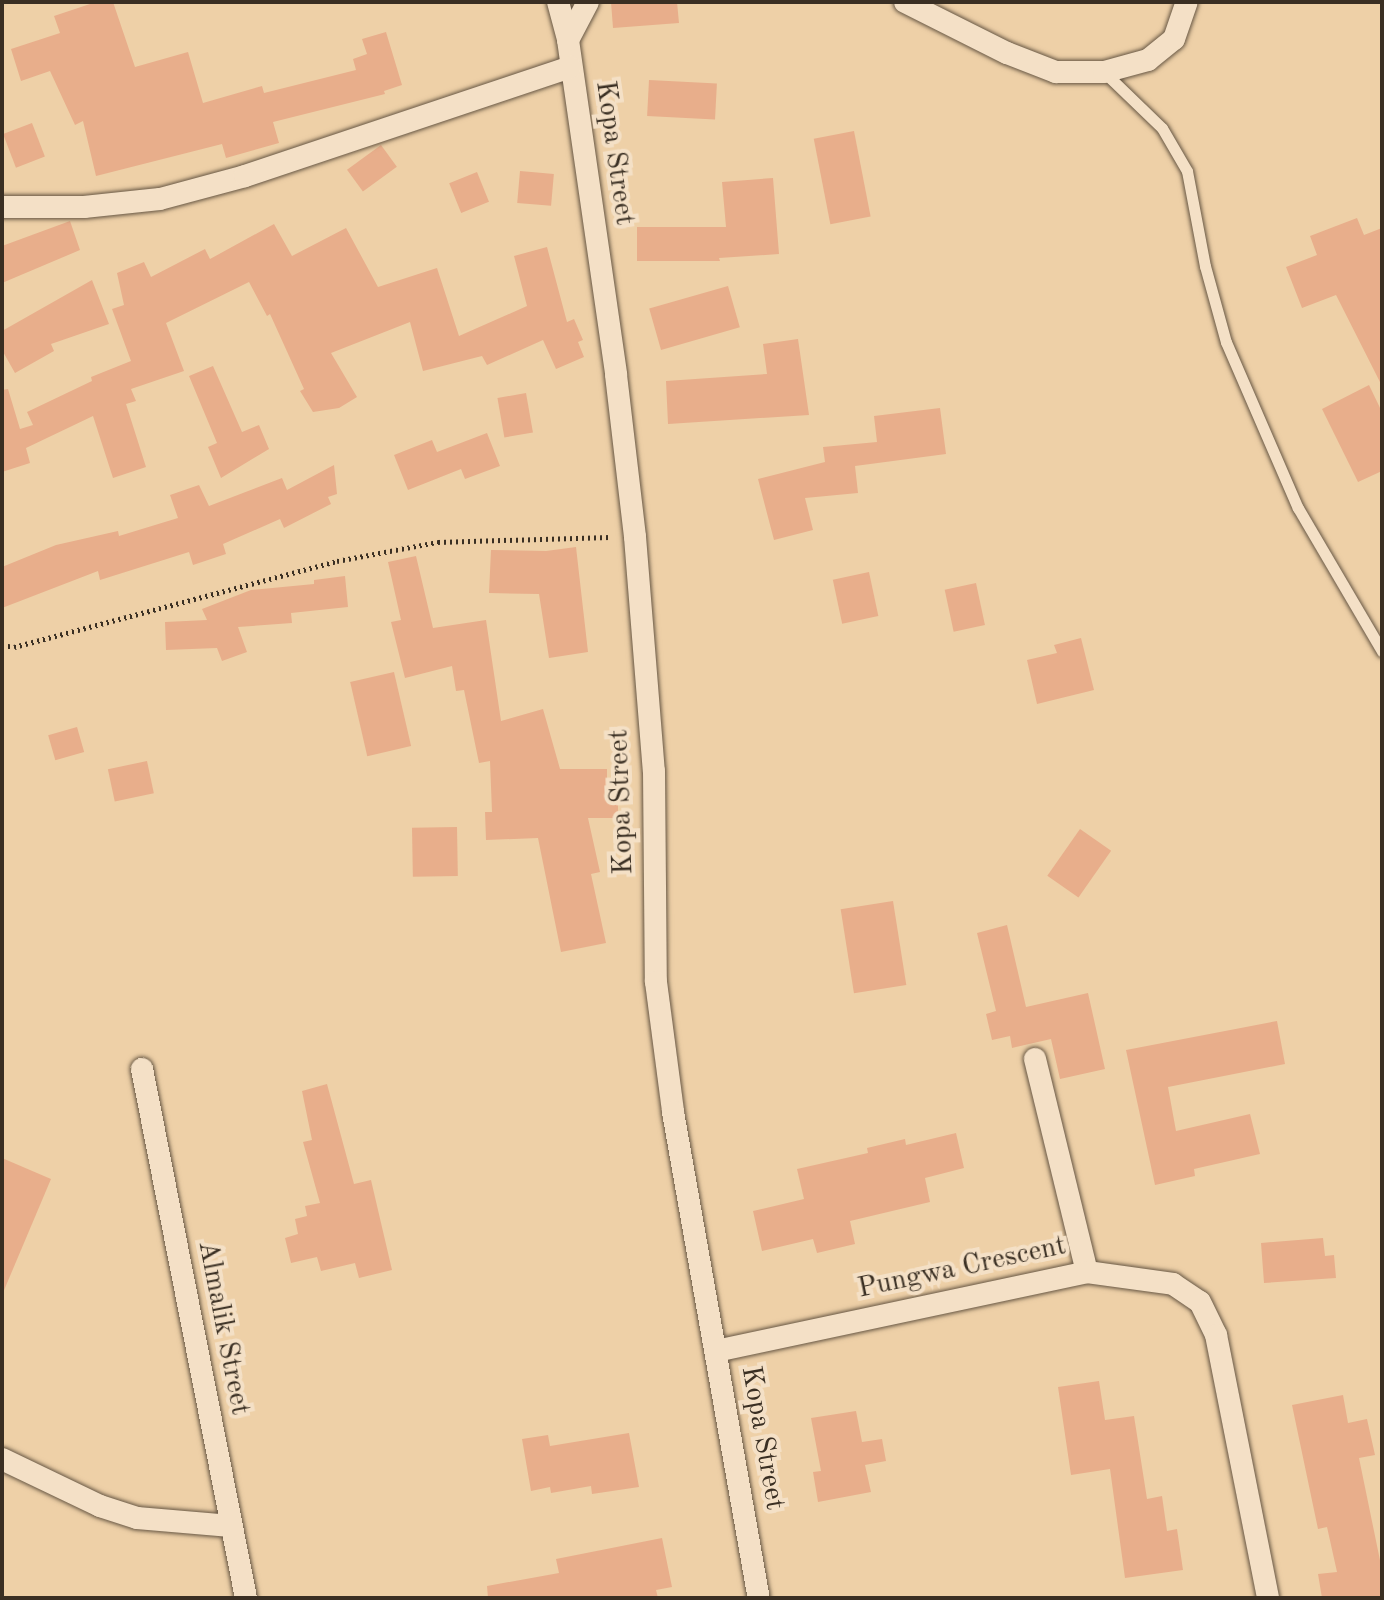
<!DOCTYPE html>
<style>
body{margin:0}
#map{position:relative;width:1384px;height:1600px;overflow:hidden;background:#eed0a7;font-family:"Old Standard TT",serif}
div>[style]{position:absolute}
.building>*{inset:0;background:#e8ae8b;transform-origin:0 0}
.path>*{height:5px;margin-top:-2.5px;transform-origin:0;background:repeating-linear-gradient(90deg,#3a2f23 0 2px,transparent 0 6px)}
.roads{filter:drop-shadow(0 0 2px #675744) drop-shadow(0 0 2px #675744)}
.service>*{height:11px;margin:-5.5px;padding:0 5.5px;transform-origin:5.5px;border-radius:5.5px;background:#f4e0c6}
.minor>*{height:22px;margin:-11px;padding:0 11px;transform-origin:11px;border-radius:11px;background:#f4e0c6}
span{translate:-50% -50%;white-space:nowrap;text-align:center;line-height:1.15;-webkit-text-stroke:8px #f4e0c6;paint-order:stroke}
.street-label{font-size:28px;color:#3a2f23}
.frame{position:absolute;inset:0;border:4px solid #3a2f23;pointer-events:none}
</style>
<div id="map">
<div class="building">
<i style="clip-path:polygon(96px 2px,113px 2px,135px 67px,188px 52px,203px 103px,262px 86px,264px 93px,356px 70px,353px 59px,367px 54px,362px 39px,386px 32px,402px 85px,384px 91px,385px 94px,273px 122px,279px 143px,226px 158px,222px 144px,96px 176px,83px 121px,75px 125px,50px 71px,21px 81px,11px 49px,60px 33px,54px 16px)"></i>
<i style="clip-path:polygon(611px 2px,677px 2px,679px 23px,613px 28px)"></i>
<i style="left:649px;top:80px;width:68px;height:36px;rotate:3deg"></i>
<i style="left:32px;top:123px;width:36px;height:31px;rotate:69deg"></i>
<i style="left:854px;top:131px;width:87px;height:41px;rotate:79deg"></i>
<i style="left:381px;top:145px;width:27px;height:42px;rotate:54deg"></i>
<i style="left:520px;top:171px;width:34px;height:32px;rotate:5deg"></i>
<i style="left:477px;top:172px;width:32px;height:30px;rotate:68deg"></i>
<i style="clip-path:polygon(773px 178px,779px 254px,719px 258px,720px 261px,637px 261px,637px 227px,726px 227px,722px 182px)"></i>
<i style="clip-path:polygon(1357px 218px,1364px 235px,1382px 228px,1382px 386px,1336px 295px,1302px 308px,1286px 267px,1317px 255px,1310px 236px)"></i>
<i style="clip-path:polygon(70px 221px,80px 250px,2px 283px,2px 246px)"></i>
<i style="clip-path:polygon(274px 224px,292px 256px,346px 228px,378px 287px,437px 268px,459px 336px,527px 306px,514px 256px,547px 247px,567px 322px,574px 319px,583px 340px,578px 342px,584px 357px,556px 369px,543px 340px,487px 365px,482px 356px,423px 371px,410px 322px,331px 353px,357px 397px,339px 408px,313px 412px,300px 391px,304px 389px,270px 314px,267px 316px,249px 282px,166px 323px,184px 371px,131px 389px,136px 401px,126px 404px,146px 467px,113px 478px,93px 416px,26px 448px,30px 463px,2px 472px,2px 390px,8px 389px,20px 429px,33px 425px,27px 412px,92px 381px,91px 377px,131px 361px,112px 309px,124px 305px,117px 273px,144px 262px,151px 277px,205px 249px,210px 259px)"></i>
<i style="clip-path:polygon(92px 280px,109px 324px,51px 344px,54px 351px,15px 373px,2px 350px,2px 331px)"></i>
<i style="left:728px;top:286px;width:43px;height:82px;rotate:74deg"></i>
<i style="clip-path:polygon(798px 339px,809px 415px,668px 424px,666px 381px,767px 374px,763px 344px)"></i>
<i style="clip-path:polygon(213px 366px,242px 432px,259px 425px,269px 449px,221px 478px,208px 447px,217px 443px,189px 376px)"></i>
<i style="clip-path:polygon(1369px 385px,1382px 412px,1382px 471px,1358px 482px,1322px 409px)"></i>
<i style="left:526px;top:393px;width:40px;height:29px;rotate:80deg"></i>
<i style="clip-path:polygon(940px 408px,946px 454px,855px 466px,858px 493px,805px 498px,813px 530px,774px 540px,758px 479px,825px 462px,823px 447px,877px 442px,874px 416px)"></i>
<i style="clip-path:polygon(487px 433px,500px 466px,465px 479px,461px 469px,408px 490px,394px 455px,432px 440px,437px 452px)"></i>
<i style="clip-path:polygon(334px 465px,337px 494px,328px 497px,331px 504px,284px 528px,280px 519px,223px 544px,226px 554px,193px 565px,189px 552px,100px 580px,98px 571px,2px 608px,2px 567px,56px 545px,118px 531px,119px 536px,178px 518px,170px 495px,199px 485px,209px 506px,282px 478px,287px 490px)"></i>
<i style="clip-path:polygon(576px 547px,588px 652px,549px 658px,539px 594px,489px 593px,491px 550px,546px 551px)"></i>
<i style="clip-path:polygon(416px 556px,433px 628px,486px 620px,501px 721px,543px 709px,560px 769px,607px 769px,607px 793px,618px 793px,618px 818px,588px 818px,600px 872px,591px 874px,606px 943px,561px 952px,538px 838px,486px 840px,485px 812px,492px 812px,490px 761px,479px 763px,464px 690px,456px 691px,452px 666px,405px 678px,391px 622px,401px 620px,388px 562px)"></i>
<i style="left:869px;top:572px;width:45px;height:37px;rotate:78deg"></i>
<i style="clip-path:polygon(345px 576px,348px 607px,291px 613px,292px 623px,238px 627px,247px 652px,222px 661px,217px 648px,166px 650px,165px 622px,207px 620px,202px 609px,251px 590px,314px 584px,314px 580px)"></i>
<i style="left:976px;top:583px;width:43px;height:32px;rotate:78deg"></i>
<i style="clip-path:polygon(1081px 638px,1094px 690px,1037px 704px,1027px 660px,1057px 653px,1054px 645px)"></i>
<i style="left:394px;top:672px;width:76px;height:45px;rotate:77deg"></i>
<i style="left:77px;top:727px;width:26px;height:30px;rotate:74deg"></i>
<i style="left:147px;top:761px;width:33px;height:40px;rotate:78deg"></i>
<i style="left:457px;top:827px;width:49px;height:45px;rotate:89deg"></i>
<i style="left:1080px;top:829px;width:38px;height:57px;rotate:35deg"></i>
<i style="left:893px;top:901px;width:85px;height:53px;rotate:81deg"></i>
<i style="clip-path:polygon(1007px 925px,1026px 1007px,1088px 993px,1105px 1069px,1060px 1079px,1051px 1039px,1012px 1048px,1010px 1036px,992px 1040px,986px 1014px,996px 1011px,977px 933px)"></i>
<i style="clip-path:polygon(1277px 1021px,1285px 1064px,1168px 1087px,1176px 1131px,1250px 1114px,1260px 1154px,1194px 1169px,1195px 1176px,1155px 1185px,1126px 1050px)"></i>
<i style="clip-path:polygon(327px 1084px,354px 1184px,371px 1180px,392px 1270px,359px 1278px,355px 1263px,321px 1271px,317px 1257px,291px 1263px,285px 1238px,298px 1234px,295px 1219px,307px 1216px,305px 1206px,320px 1203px,303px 1142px,312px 1140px,302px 1091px)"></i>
<i style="clip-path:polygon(956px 1133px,964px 1168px,925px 1178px,930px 1202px,850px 1221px,855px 1244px,817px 1253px,813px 1239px,762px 1251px,753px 1211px,804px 1199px,797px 1169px,868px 1153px,867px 1148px,905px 1139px,906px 1145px)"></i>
<i style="clip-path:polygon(2px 1158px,51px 1179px,2px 1295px)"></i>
<i style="clip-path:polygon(1323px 1238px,1325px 1256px,1334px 1255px,1336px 1278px,1264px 1283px,1261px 1243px)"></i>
<i style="clip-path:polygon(1099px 1381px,1105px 1420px,1134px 1416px,1147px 1499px,1162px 1496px,1167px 1531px,1177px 1529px,1183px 1570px,1125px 1578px,1110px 1469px,1071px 1475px,1058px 1387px)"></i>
<i style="clip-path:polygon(1343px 1395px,1348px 1423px,1367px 1419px,1375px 1455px,1359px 1458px,1382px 1570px,1382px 1598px,1322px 1598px,1318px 1574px,1337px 1572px,1327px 1527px,1318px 1529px,1292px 1405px)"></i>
<i style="clip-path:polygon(856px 1411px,862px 1442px,882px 1439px,886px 1461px,865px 1465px,871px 1492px,818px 1502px,813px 1472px,821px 1471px,811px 1418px)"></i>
<i style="clip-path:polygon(629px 1433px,639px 1487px,592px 1494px,591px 1486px,551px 1493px,550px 1487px,531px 1491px,522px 1439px,548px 1435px,550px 1446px)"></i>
<i style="clip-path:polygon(662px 1538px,672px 1587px,656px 1590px,658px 1598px,488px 1598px,487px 1586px,559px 1573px,556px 1559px)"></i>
</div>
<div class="path">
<i style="left:2px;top:645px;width:12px;rotate:9deg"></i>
<i style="left:14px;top:647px;width:334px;rotate:-14.9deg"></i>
<i style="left:337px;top:561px;width:103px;rotate:-10.7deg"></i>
<i style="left:438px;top:542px;width:172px;rotate:-1.7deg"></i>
</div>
<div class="roads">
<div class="service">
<i style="left:1105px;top:73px;width:79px;rotate:44deg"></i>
<i style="left:1162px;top:128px;width:50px;rotate:59.8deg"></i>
<i style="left:1187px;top:171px;width:97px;rotate:79.3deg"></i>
<i style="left:1205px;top:266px;width:79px;rotate:74.6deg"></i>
<i style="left:1226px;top:342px;width:181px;rotate:66.6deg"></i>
<i style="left:1298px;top:508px;width:166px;rotate:59.6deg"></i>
</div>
<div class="minor">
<i style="left:558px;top:2px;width:39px;rotate:75deg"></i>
<i style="left:568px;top:40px;width:338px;rotate:81.8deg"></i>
<i style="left:616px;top:375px;width:163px;rotate:83.3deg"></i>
<i style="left:635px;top:537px;width:235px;rotate:85.4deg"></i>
<i style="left:654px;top:771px;width:211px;rotate:89.5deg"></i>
<i style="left:656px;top:982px;width:131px;rotate:82.5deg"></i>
<i style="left:673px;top:1112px;width:494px;rotate:80deg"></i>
<i style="left:905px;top:2px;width:114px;rotate:26.6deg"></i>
<i style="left:1007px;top:53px;width:53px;rotate:21.2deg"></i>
<i style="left:1056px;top:72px;width:48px"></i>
<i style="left:1104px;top:72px;width:46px;rotate:-15.3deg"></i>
<i style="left:1148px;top:60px;width:33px;rotate:-39deg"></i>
<i style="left:1174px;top:39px;width:39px;rotate:-71deg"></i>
<i style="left:568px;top:40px;width:43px;rotate:-62.2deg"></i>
<i style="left:2px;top:207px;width:82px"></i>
<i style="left:84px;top:207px;width:76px;rotate:-6deg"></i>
<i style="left:160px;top:199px;width:88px;rotate:-15.1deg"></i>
<i style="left:245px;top:176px;width:343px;rotate:-18.5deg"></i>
<i style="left:1035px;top:1059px;width:219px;rotate:76.3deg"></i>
<i style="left:142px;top:1069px;width:539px;rotate:78.88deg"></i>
<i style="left:716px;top:1351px;width:379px;rotate:-12deg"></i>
<i style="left:1087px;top:1272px;width:87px;rotate:7.9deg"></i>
<i style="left:1173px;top:1284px;width:32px;rotate:34deg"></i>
<i style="left:1200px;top:1302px;width:37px;rotate:64deg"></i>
<i style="left:1216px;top:1335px;width:268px;rotate:78.8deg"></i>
<i style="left:2px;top:1459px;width:109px;rotate:25.6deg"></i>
<i style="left:100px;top:1506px;width:39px;rotate:18deg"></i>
<i style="left:137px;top:1518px;width:94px;rotate:4.9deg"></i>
</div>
</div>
<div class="street-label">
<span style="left:614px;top:153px;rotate:82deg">Kopa Street</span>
<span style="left:622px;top:802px;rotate:-92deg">Kopa Street</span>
<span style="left:962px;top:1268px;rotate:-12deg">Pungwa Crescent</span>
<span style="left:223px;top:1328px;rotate:79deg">Almalik Street</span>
<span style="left:762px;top:1438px;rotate:80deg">Kopa Street</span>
</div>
<div class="frame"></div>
</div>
